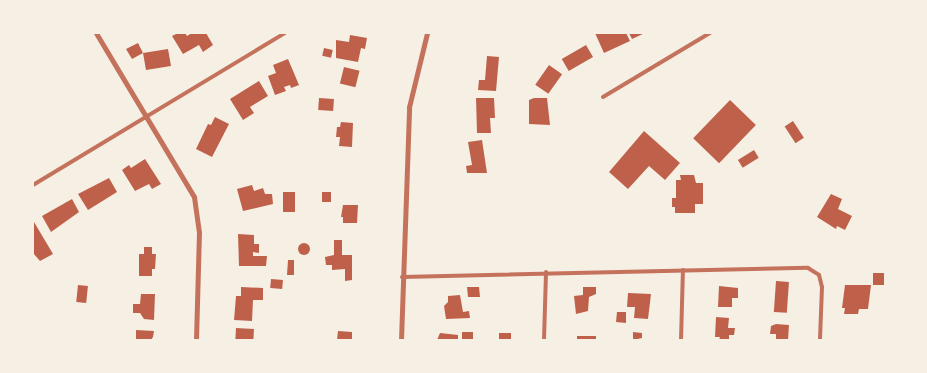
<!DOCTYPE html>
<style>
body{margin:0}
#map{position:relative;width:927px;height:373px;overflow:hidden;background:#f6efe4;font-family:"Public Sans",sans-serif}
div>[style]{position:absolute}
.building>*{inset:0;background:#bf614a;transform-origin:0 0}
.round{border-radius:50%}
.minor>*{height:4px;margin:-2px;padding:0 2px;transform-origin:2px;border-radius:2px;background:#c5725c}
.tertiary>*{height:5px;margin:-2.5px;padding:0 2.5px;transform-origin:2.5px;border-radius:2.5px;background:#c5725c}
span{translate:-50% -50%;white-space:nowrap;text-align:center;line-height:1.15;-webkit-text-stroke:4px #f6efe4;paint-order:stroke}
.frame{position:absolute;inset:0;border:34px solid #f6efe4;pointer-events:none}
</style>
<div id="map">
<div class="building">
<i style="clip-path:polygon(178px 33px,185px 33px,187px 36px,192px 33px,206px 33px,213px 45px,203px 52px,199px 45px,183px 54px,172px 36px)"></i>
<i style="clip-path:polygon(595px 33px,626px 33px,630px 41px,604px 53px)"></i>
<i style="clip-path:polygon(629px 33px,645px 33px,632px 39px)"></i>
<i style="clip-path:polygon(350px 35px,367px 38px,365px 49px,361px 48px,358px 62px,336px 58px,336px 40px,349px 42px)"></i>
<i style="clip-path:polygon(138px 43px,143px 53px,168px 49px,171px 66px,146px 70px,143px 53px,132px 59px,126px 49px)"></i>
<i style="left:586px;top:45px;width:14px;height:28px;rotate:60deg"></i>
<i style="left:324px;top:48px;width:9px;height:8px;rotate:13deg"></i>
<i style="clip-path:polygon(487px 56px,499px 57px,496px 91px,478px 90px,479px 80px,485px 80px)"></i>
<i style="clip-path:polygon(288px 59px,299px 85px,291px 88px,290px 85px,284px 87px,286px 91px,275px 95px,268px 76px,276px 73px,273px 65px)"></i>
<i style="left:549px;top:65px;width:16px;height:24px;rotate:35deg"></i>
<i style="left:344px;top:67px;width:16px;height:17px;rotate:14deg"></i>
<i style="clip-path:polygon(259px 81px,268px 96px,250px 107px,254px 113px,243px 120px,230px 99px)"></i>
<i style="left:319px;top:98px;width:15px;height:12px;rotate:4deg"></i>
<i style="clip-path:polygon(476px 98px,494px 98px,495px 118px,490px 118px,491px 133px,477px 133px)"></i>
<i style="clip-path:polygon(534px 98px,547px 98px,550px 125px,529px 124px,529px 100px)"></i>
<i style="left:730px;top:100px;width:36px;height:53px;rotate:44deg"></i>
<i style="clip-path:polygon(215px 117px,229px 124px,212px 157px,196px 149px,208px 124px,211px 125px)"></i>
<i style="left:793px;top:121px;width:20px;height:10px;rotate:57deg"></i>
<i style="clip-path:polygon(341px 122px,353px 123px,352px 147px,339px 146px,340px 137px,336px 137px,337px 127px,340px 127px)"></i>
<i style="clip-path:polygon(644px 131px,680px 163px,665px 180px,649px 166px,628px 189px,609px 172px)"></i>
<i style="clip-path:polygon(482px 140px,487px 173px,467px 173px,466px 166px,472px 165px,468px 142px)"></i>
<i style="left:754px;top:150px;width:9px;height:19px;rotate:58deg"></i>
<i style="clip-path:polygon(145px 159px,161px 184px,152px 189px,149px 184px,135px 191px,122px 170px,129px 165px,131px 168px)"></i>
<i style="clip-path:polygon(680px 175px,694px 175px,696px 183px,703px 183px,703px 204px,695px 204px,695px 213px,675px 213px,675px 207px,672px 207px,672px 198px,676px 198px,676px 180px,681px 180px)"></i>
<i style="clip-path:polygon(109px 178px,117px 192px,88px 210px,78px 194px)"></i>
<i style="clip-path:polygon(252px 185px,254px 191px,263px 188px,265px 194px,272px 194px,273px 204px,243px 211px,237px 189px)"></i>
<i style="left:283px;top:192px;width:12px;height:20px"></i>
<i style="left:331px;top:192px;width:10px;height:9px;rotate:90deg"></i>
<i style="clip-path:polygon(831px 194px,842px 199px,838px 209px,852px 216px,845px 230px,837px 226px,836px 229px,817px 217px)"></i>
<i style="clip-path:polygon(72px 199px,79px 212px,51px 232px,42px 216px)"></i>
<i style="clip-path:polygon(343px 205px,358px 205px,357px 223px,343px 223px,343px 217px,341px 217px)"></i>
<i style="clip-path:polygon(34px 222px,53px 254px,40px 261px,33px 253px)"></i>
<i style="clip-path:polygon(238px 234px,254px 235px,254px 244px,259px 244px,259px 253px,253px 252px,253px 256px,267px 256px,266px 266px,239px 266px)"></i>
<i style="clip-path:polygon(334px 240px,342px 240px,342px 255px,352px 255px,352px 280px,345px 281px,345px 269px,332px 270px,332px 265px,326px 265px,325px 257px,334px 255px)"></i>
<i class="round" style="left:298px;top:243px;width:12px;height:12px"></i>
<i style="clip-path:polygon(144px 247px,152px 247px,152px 254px,156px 254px,155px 269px,152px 269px,152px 276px,139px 276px,139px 254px,144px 254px)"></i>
<i style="clip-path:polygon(288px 260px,294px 260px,294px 275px,287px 275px)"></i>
<i style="left:873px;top:273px;width:11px;height:12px"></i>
<i style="left:271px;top:279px;width:12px;height:9px;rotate:5deg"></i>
<i style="left:776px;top:281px;width:13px;height:31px;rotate:4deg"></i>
<i style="left:78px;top:285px;width:10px;height:17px;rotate:6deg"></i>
<i style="clip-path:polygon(845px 285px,871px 285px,868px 309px,859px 309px,858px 314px,844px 314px,845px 308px,842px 308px)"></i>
<i style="clip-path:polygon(719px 286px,738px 288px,738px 298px,732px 298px,732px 307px,718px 307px)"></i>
<i style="clip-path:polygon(241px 287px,263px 288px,263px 300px,253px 300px,252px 321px,234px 320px,236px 296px,241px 296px)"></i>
<i style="clip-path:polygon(467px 287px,479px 287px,480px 297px,468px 297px)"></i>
<i style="clip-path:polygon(583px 287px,596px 287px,596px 294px,589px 297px,588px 311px,576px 314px,574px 296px,583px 295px)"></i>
<i style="clip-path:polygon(628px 293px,651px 294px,648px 319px,634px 318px,635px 307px,627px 307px)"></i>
<i style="clip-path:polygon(141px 294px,155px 294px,154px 320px,144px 319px,140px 313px,133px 313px,133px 304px,140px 304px)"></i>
<i style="clip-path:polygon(460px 295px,463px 312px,469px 311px,470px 318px,446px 319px,444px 306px,448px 302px,448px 296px)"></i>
<i style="clip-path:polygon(617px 312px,626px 312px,626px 323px,616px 322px)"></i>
<i style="clip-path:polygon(716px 317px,729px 318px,728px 328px,735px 328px,734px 335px,729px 335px,729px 340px,719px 340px,720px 337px,715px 337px)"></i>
<i style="clip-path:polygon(776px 324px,789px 325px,788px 340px,776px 340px,776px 334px,770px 334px,771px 326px)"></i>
<i style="left:236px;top:328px;width:18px;height:12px;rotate:3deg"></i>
<i style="clip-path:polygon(136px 330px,154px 331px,153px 337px,151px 340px,136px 340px)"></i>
<i style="clip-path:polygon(338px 331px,352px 332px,352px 340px,337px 340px)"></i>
<i style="left:462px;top:332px;width:11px;height:8px"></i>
<i style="clip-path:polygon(633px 332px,642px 333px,642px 338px,633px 340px)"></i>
<i style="clip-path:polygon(440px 333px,458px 335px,458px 340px,437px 340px)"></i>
<i style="left:499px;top:333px;width:12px;height:7px"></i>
<i style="left:577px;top:336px;width:19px;height:4px"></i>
</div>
<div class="minor">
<i style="left:603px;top:97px;width:125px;rotate:-30.9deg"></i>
<i style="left:33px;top:185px;width:294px;rotate:-31.1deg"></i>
<i style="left:402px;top:277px;width:406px;rotate:-1.3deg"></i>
<i style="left:808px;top:268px;width:13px;rotate:32deg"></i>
<i style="left:819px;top:275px;width:12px;rotate:76deg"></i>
<i style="left:822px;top:287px;width:53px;rotate:92.2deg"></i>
<i style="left:544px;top:340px;width:68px;rotate:-88.3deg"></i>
<i style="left:681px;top:340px;width:70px;rotate:-88.4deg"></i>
</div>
<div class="tertiary">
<i style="left:96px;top:33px;width:191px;rotate:59.1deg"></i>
<i style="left:194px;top:197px;width:35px;rotate:82deg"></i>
<i style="left:199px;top:232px;width:108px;rotate:91.6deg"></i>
<i style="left:401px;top:340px;width:233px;rotate:-88deg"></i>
<i style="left:409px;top:107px;width:76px;rotate:-76.3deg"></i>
</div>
<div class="frame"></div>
</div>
